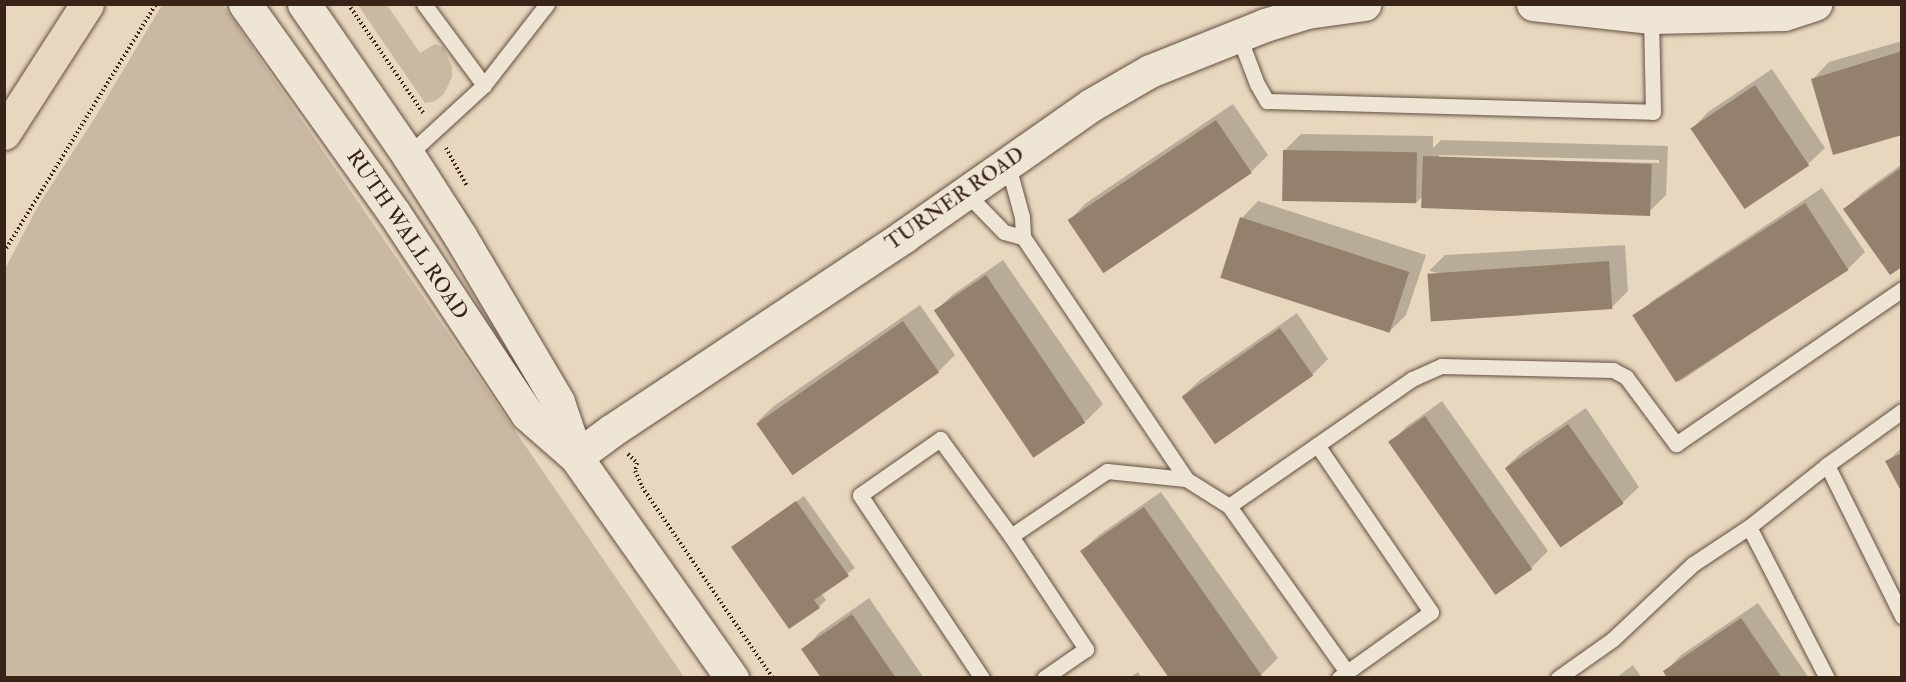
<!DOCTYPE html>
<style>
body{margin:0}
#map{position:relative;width:1906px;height:682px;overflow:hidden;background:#e7d7bf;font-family:"IM FELL Double Pica",serif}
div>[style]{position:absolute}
.green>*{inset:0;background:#c9b8a2}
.shadow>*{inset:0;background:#0003}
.building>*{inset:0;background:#93816e;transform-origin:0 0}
.path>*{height:4px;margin-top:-2px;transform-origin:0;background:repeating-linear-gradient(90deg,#382317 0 1.5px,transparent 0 4.5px)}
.roads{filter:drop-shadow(0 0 2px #645041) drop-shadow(0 0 2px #645041)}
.lane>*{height:15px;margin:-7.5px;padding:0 7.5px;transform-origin:7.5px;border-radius:7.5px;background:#efe5d5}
.secondary>*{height:33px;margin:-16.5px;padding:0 16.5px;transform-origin:16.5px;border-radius:16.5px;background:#efe5d5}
.primary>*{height:33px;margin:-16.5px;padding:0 16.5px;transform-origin:16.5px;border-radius:16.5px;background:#e7d7bf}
span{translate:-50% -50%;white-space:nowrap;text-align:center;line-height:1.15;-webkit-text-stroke:6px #efe5d5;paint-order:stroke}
.street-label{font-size:21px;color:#382317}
.frame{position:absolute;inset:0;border:6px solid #382317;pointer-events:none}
</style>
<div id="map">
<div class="green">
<i style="clip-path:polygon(162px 5px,223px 5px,684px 677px,5px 677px,5px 269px,38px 206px,96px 116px)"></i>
<i style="clip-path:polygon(358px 5px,387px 5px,420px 53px,435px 44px,444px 48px,452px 67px,452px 77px,444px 94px,435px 101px,425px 103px)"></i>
</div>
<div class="shadow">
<i style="clip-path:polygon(1902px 41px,1902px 133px,1813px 79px,1829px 62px)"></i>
<i style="clip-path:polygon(1772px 69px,1825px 148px,1808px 164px,1744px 207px,1692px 129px,1708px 112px)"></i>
<i style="clip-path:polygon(1233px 104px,1268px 155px,1251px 172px,1104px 271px,1070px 220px,1086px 203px)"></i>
<i style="clip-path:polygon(evenodd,1301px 134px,1433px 136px,1433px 148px,1441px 140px,1668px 146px,1666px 195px,1649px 212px,1424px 195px,1416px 203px,1284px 151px,1301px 134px,1439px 155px,1659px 160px,1659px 163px,1439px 158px,1439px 155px)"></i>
<i style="clip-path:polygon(1902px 164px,1902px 265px,1845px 209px,1862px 193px)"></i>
<i style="clip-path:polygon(1822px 188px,1865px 252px,1848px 269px,1679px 382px,1636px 317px,1652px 301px)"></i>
<i style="clip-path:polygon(1258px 201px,1426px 255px,1406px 315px,1390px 331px,1242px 218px)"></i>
<i style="clip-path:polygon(1625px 245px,1628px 291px,1611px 308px,1429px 271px,1445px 255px)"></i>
<i style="clip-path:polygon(1003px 260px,1103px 404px,1086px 421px,936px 311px,952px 295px)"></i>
<i style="clip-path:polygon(920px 305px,955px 355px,938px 372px,757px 422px,774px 406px)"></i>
<i style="clip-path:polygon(1297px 313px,1328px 359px,1312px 375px,1183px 396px,1200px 380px)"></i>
<i style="clip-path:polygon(1442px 401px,1548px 551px,1531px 568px,1496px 593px,1390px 443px,1407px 426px)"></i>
<i style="clip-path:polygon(1586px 408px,1639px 487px,1622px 503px,1506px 467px,1523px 451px)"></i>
<i style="clip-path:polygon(1902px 447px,1902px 490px,1887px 462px)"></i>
<i style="clip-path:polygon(1161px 492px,1278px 658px,1258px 678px,1082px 551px,1099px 535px)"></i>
<i style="clip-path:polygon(804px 496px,855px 568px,821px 593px,826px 600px,819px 607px,733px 547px)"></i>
<i style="clip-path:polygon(869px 598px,924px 678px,822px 678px,803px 650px,819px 633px)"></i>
<i style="clip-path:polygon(1758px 603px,1809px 678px,1669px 678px,1665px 672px,1681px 655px)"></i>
<i style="clip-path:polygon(1633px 665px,1642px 678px,1616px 678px)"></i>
<i style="clip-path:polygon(1138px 672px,1142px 678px,1129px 678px)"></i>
</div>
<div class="building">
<i style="clip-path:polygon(1902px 51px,1902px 135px,1833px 155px,1811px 79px)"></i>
<i style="left:1755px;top:85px;width:97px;height:78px;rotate:56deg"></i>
<i style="left:1216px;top:120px;width:64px;height:179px;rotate:56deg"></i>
<i style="left:1283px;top:150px;width:134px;height:51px;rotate:1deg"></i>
<i style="left:1423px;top:156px;width:229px;height:52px;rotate:2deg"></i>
<i style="clip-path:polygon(1902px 167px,1902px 267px,1890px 275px,1843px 209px)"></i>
<i style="left:1805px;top:203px;width:80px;height:206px;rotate:57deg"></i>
<i style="left:1240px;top:217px;width:178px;height:64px;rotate:18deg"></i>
<i style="left:1609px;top:261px;width:48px;height:182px;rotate:86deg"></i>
<i style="left:986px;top:275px;width:178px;height:63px;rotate:56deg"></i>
<i style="left:903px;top:321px;width:63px;height:179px;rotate:55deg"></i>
<i style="left:1280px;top:328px;width:58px;height:120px;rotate:55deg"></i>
<i style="left:1425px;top:416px;width:187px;height:45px;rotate:55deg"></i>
<i style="left:1568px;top:424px;width:97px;height:77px;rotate:55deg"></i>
<i style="clip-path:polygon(1902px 453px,1902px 493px,1885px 461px)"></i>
<i style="clip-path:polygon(796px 501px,849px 576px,814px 600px,820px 608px,789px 629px,731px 547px)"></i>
<i style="clip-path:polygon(1144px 507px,1262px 676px,1260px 678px,1169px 678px,1080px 551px)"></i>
<i style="clip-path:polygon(852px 614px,896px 678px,821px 678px,801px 649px)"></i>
<i style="clip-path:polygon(1741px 618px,1782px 678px,1667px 678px,1663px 671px)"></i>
</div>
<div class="path">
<i style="left:348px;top:4px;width:134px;rotate:55.4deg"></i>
<i style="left:446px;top:148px;width:43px;rotate:61.1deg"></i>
<i style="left:4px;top:252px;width:291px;rotate:-58.5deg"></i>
<i style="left:628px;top:454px;width:13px;rotate:45deg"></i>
<i style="left:637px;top:463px;width:8px;rotate:104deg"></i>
<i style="left:635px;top:471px;width:17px;rotate:66deg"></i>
<i style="left:642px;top:487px;width:232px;rotate:55.6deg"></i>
</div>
<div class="roads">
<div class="lane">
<i style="left:424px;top:4px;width:101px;rotate:53.5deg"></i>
<i style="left:1238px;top:34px;width:53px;rotate:69.2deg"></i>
<i style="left:1257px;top:84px;width:20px;rotate:60deg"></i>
<i style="left:1267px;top:101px;width:386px;rotate:1.6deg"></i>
<i style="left:1653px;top:112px;width:95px;rotate:-91.2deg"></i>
<i style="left:408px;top:155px;width:103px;rotate:-42.6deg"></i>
<i style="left:484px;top:85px;width:103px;rotate:-52.1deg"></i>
<i style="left:1007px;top:162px;width:57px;rotate:74.7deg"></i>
<i style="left:1022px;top:217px;width:20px;rotate:87deg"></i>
<i style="left:1023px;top:237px;width:292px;rotate:56deg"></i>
<i style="left:1186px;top:479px;width:51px;rotate:32.1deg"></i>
<i style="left:966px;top:193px;width:54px;rotate:45.7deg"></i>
<i style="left:1004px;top:232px;width:20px;rotate:15deg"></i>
<i style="left:1317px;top:445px;width:116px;rotate:-34.8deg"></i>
<i style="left:1412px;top:379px;width:32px;rotate:-24deg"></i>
<i style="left:1441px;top:366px;width:172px;rotate:1.3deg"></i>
<i style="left:1613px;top:370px;width:15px;rotate:28deg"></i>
<i style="left:1626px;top:377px;width:84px;rotate:53.3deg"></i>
<i style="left:1676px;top:444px;width:274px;rotate:-34.4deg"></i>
<i style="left:1827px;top:465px;width:169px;rotate:63.6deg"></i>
<i style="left:1749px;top:527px;width:170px;rotate:62.7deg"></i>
<i style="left:1011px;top:536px;width:116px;rotate:-34.1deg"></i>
<i style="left:1107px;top:471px;width:79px;rotate:5.8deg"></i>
<i style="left:982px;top:678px;width:220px;rotate:-123.7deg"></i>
<i style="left:860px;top:495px;width:98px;rotate:-35deg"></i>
<i style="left:940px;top:439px;width:120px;rotate:53.8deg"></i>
<i style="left:1011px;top:536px;width:136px;rotate:56.4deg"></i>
<i style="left:1086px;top:649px;width:51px;rotate:145.4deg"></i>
<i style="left:1339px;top:678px;width:10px;rotate:-37deg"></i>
<i style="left:1347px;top:672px;width:103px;rotate:-35.5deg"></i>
<i style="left:1431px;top:612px;width:202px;rotate:-124.3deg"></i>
<i style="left:1317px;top:445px;width:107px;rotate:145.3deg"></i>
<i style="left:1229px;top:506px;width:204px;rotate:54.6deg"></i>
<i style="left:1558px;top:678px;width:67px;rotate:-35.3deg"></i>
<i style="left:1613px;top:639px;width:110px;rotate:-43.2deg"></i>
<i style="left:1693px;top:564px;width:67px;rotate:-33.5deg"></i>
<i style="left:1749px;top:527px;width:100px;rotate:-38.5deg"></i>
<i style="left:1827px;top:465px;width:92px;rotate:-35.8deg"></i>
</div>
<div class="secondary">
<i style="left:245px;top:4px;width:257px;rotate:54.5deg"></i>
<i style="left:394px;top:213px;width:241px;rotate:56.5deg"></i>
<i style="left:527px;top:414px;width:65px;rotate:41.3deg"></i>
<i style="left:576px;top:457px;width:271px;rotate:54.8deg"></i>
<i style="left:304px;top:4px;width:183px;rotate:55.4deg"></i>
<i style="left:408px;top:155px;width:96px;rotate:57.3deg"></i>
<i style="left:460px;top:236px;width:193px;rotate:59.4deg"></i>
<i style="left:558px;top:402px;width:56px;rotate:71.2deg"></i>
<i style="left:1533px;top:4px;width:119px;rotate:6.3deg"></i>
<i style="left:1651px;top:17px;width:133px;rotate:-1.3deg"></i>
<i style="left:1784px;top:14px;width:33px;rotate:-18deg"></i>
<i style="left:576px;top:457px;width:44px;rotate:-36.6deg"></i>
<i style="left:611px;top:431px;width:352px;rotate:-33.6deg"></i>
<i style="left:904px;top:236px;width:228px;rotate:-35deg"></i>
<i style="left:1091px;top:105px;width:68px;rotate:-30deg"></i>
<i style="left:1150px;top:71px;width:124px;rotate:-21.8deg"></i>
<i style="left:1265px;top:25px;width:44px;rotate:-17.2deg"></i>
<i style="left:1307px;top:12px;width:58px;rotate:-8deg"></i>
</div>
<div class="primary">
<i style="left:4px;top:133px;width:153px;rotate:-57.2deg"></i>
</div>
</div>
<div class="street-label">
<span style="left:955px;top:199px;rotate:-35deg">TURNER ROAD</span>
<span style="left:407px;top:235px;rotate:56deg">RUTH WALL ROAD</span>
</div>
<div class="frame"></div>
</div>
